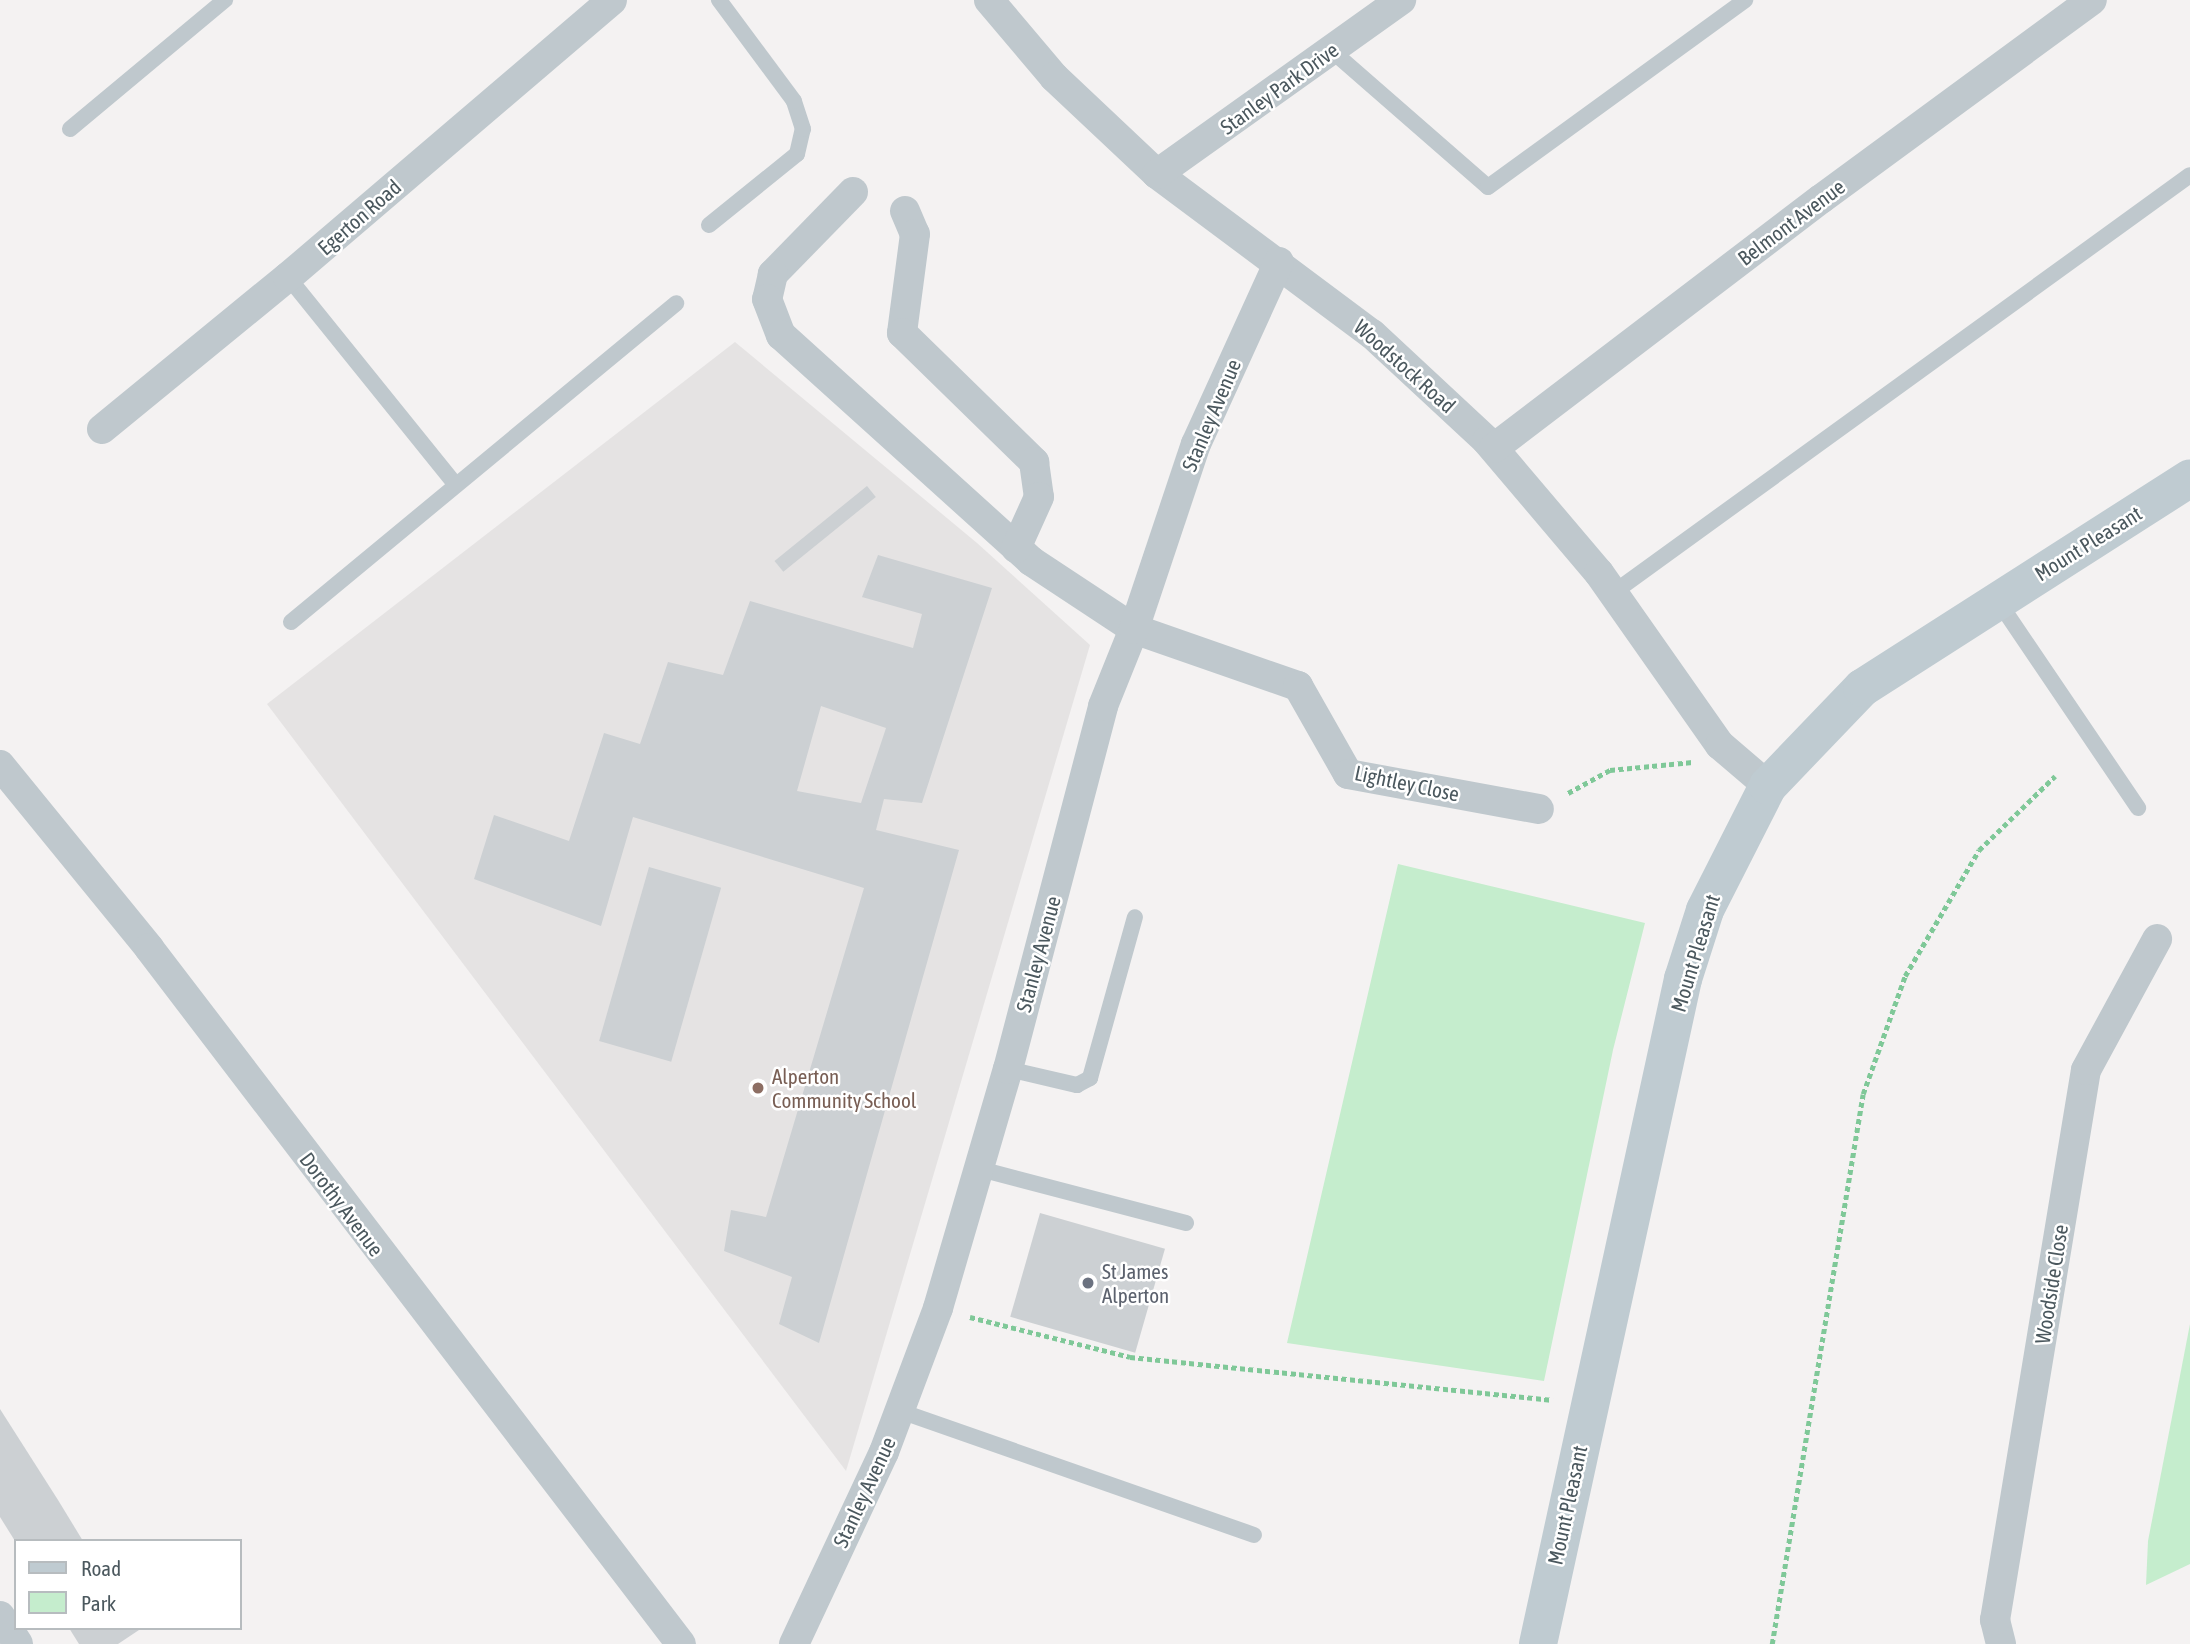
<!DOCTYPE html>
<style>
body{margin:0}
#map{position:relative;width:2190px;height:1644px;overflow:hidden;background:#f4f2f2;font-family:"Asap Condensed",sans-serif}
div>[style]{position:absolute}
.education>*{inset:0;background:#e5e3e3}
.green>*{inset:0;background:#c5edcd}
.building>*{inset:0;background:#ccd0d3;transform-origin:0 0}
.path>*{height:4.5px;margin-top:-2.25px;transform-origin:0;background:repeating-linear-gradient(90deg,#7fc898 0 5px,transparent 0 8.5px)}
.lane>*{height:16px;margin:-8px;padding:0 8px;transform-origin:8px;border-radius:8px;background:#bfc8cd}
.street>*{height:30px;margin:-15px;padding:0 15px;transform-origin:15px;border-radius:15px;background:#bfc8cd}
.secondary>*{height:38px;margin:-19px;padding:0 19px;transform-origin:19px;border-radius:19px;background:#bfcbd1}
.dots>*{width:19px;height:19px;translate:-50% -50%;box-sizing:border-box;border:4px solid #fff;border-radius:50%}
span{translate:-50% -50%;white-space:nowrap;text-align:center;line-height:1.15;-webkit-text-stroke:5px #fff;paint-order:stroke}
.street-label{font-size:21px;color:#4b585e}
.education-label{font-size:21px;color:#785e54}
.left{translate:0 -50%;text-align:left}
.worship-label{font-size:21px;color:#5b616d}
.legend{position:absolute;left:14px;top:1539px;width:228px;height:91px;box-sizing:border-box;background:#fff;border:2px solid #b7bcbf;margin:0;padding:9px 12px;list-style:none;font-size:21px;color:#4b585e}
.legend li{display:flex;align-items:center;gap:14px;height:35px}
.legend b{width:35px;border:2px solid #b7bcbf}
</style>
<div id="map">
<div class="education">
<i style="clip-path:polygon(735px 342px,977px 543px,1090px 645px,846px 1471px,267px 704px)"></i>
</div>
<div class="green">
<i style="clip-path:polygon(1398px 864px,1645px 923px,1613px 1050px,1544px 1381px,1287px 1343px)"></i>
<i style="clip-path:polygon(2190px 1324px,2190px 1564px,2146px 1585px,2148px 1541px)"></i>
</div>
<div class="building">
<i style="left:867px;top:486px;width:14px;height:119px;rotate:51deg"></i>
<i style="clip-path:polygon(evenodd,878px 555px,992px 588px,922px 803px,884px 799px,876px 830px,959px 850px,819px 1343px,779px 1324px,792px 1277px,724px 1251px,731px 1210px,766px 1217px,864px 888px,633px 817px,601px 926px,474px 879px,494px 815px,569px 841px,604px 733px,640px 744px,668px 662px,723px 675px,750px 601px,913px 648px,922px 614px,862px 597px,878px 555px,821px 706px,886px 728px,861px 803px,797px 791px,821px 706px)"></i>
<i style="left:649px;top:867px;width:75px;height:181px;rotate:16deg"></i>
<i style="left:1040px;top:1213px;width:130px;height:108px;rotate:16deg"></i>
<i style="clip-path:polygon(0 1409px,58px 1500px,83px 1541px,15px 1541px,0 1517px)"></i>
<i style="clip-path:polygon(69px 1628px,138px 1628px,139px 1630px,118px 1644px,79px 1644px)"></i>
</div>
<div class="path">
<i style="left:1568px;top:793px;width:48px;rotate:-28.7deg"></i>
<i style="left:1610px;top:770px;width:83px;rotate:-5.5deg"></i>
<i style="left:970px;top:1317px;width:165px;rotate:14deg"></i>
<i style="left:1130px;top:1357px;width:425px;rotate:5.8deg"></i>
<i style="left:1772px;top:1644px;width:557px;rotate:-80.61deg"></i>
<i style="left:1863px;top:1094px;width:125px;rotate:-70.4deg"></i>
<i style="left:1905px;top:976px;width:146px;rotate:-59.6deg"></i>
<i style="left:1979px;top:850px;width:106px;rotate:-44.2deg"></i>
</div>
<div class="lane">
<i style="left:1331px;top:50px;width:208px;rotate:41.1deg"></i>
<i style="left:1488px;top:187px;width:318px;rotate:-36deg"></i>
<i style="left:70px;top:129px;width:202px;rotate:-39.8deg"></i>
<i style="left:709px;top:225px;width:113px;rotate:-38.9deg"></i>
<i style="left:797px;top:154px;width:26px;rotate:-77deg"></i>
<i style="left:803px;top:129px;width:29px;rotate:-108deg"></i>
<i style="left:794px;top:101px;width:126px;rotate:-126.6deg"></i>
<i style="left:288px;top:277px;width:267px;rotate:51.1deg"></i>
<i style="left:1613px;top:593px;width:712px;rotate:-35.92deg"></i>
<i style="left:1998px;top:601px;width:250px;rotate:55.9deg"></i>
<i style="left:291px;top:622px;width:500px;rotate:-39.6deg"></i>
<i style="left:1008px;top:1069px;width:71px;rotate:13.1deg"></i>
<i style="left:1077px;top:1085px;width:15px;rotate:-28deg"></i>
<i style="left:1090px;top:1078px;width:167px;rotate:-74.4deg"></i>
<i style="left:980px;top:1169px;width:213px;rotate:14.7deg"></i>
<i style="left:900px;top:1411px;width:375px;rotate:19.3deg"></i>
</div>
<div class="street">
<i style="left:989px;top:0;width:101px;rotate:49.8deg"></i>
<i style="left:1054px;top:77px;width:141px;rotate:43.3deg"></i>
<i style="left:1157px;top:174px;width:268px;rotate:36.7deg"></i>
<i style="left:1372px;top:334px;width:157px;rotate:42.9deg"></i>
<i style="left:1487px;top:441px;width:173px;rotate:49.7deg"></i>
<i style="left:1599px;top:573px;width:210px;rotate:54.9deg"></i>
<i style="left:1720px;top:745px;width:63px;rotate:40.5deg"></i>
<i style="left:1157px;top:174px;width:300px;rotate:-35.5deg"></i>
<i style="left:853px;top:192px;width:115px;rotate:134.3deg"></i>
<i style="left:773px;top:274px;width:26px;rotate:103deg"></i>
<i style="left:767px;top:299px;width:39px;rotate:69deg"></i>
<i style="left:781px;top:335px;width:337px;rotate:42.1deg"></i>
<i style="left:1031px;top:561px;width:123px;rotate:33.4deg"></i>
<i style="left:1134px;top:629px;width:174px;rotate:19.2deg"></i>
<i style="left:1298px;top:686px;width:101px;rotate:60.4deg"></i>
<i style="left:1348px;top:774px;width:194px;rotate:10.4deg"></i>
<i style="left:905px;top:211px;width:25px;rotate:67deg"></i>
<i style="left:915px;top:234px;width:100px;rotate:97.5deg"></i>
<i style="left:902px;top:333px;width:185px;rotate:44.3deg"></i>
<i style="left:1034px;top:462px;width:35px;rotate:82deg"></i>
<i style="left:1039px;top:497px;width:56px;rotate:114.3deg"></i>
<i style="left:102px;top:429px;width:240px;rotate:-39.3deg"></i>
<i style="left:288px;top:277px;width:426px;rotate:-40.5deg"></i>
<i style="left:1494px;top:448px;width:411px;rotate:-37.3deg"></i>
<i style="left:1821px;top:199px;width:336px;rotate:-36.3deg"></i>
<i style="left:0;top:765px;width:236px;rotate:50.8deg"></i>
<i style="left:149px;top:948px;width:876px;rotate:52.61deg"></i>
<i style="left:0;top:1616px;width:33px;rotate:57deg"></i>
<i style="left:794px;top:1644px;width:212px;rotate:-64.9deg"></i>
<i style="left:884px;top:1452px;width:154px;rotate:-69.4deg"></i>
<i style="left:938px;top:1308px;width:249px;rotate:-73.7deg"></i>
<i style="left:1008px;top:1069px;width:375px;rotate:-75.3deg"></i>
<i style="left:1103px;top:706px;width:83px;rotate:-68.1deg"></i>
<i style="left:1134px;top:629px;width:195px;rotate:-71.5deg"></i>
<i style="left:1196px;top:444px;width:200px;rotate:-65.5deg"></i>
<i style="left:2001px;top:1644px;width:25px;rotate:-104deg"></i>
<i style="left:1995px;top:1620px;width:557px;rotate:-80.61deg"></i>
<i style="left:2086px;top:1070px;width:149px;rotate:-61.5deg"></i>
</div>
<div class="secondary">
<i style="left:1538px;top:1644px;width:681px;rotate:-77.7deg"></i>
<i style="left:1683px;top:979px;width:72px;rotate:-72.3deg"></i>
<i style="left:1705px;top:910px;width:139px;rotate:-63.1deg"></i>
<i style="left:1768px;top:786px;width:136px;rotate:-46.2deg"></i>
<i style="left:1862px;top:688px;width:389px;rotate:-32.6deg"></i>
</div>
<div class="dots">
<i style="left:758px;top:1088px;background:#8d6e63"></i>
<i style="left:1088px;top:1283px;background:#6b7280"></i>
</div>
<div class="street-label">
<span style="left:1279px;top:88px;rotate:-36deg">Stanley Park Drive</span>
<span style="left:359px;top:217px;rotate:-41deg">Egerton Road</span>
<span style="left:1791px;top:222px;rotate:-37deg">Belmont Avenue</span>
<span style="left:1405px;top:366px;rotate:42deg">Woodstock Road</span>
<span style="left:1211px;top:415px;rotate:-67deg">Stanley Avenue</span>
<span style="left:2088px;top:543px;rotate:-32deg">Mount Pleasant</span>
<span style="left:1407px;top:783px;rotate:12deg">Lightley Close</span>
<span style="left:1695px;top:953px;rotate:-73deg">Mount Pleasant</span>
<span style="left:1038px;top:954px;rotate:-75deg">Stanley Avenue</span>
<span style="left:342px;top:1204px;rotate:53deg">Dorothy Avenue</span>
<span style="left:2051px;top:1284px;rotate:-81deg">Woodside Close</span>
<span style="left:864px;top:1492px;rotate:-65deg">Stanley Avenue</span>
<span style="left:1567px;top:1505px;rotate:-78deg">Mount Pleasant</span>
</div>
<div class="education-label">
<span class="left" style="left:772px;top:1088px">Alperton<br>Community School</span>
</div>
<div class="worship-label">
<span class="left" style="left:1102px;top:1283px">St James<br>Alperton</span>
</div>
<ul class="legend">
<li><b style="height:9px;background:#bfcbd1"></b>Road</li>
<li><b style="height:19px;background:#c5edcd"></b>Park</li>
</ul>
</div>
